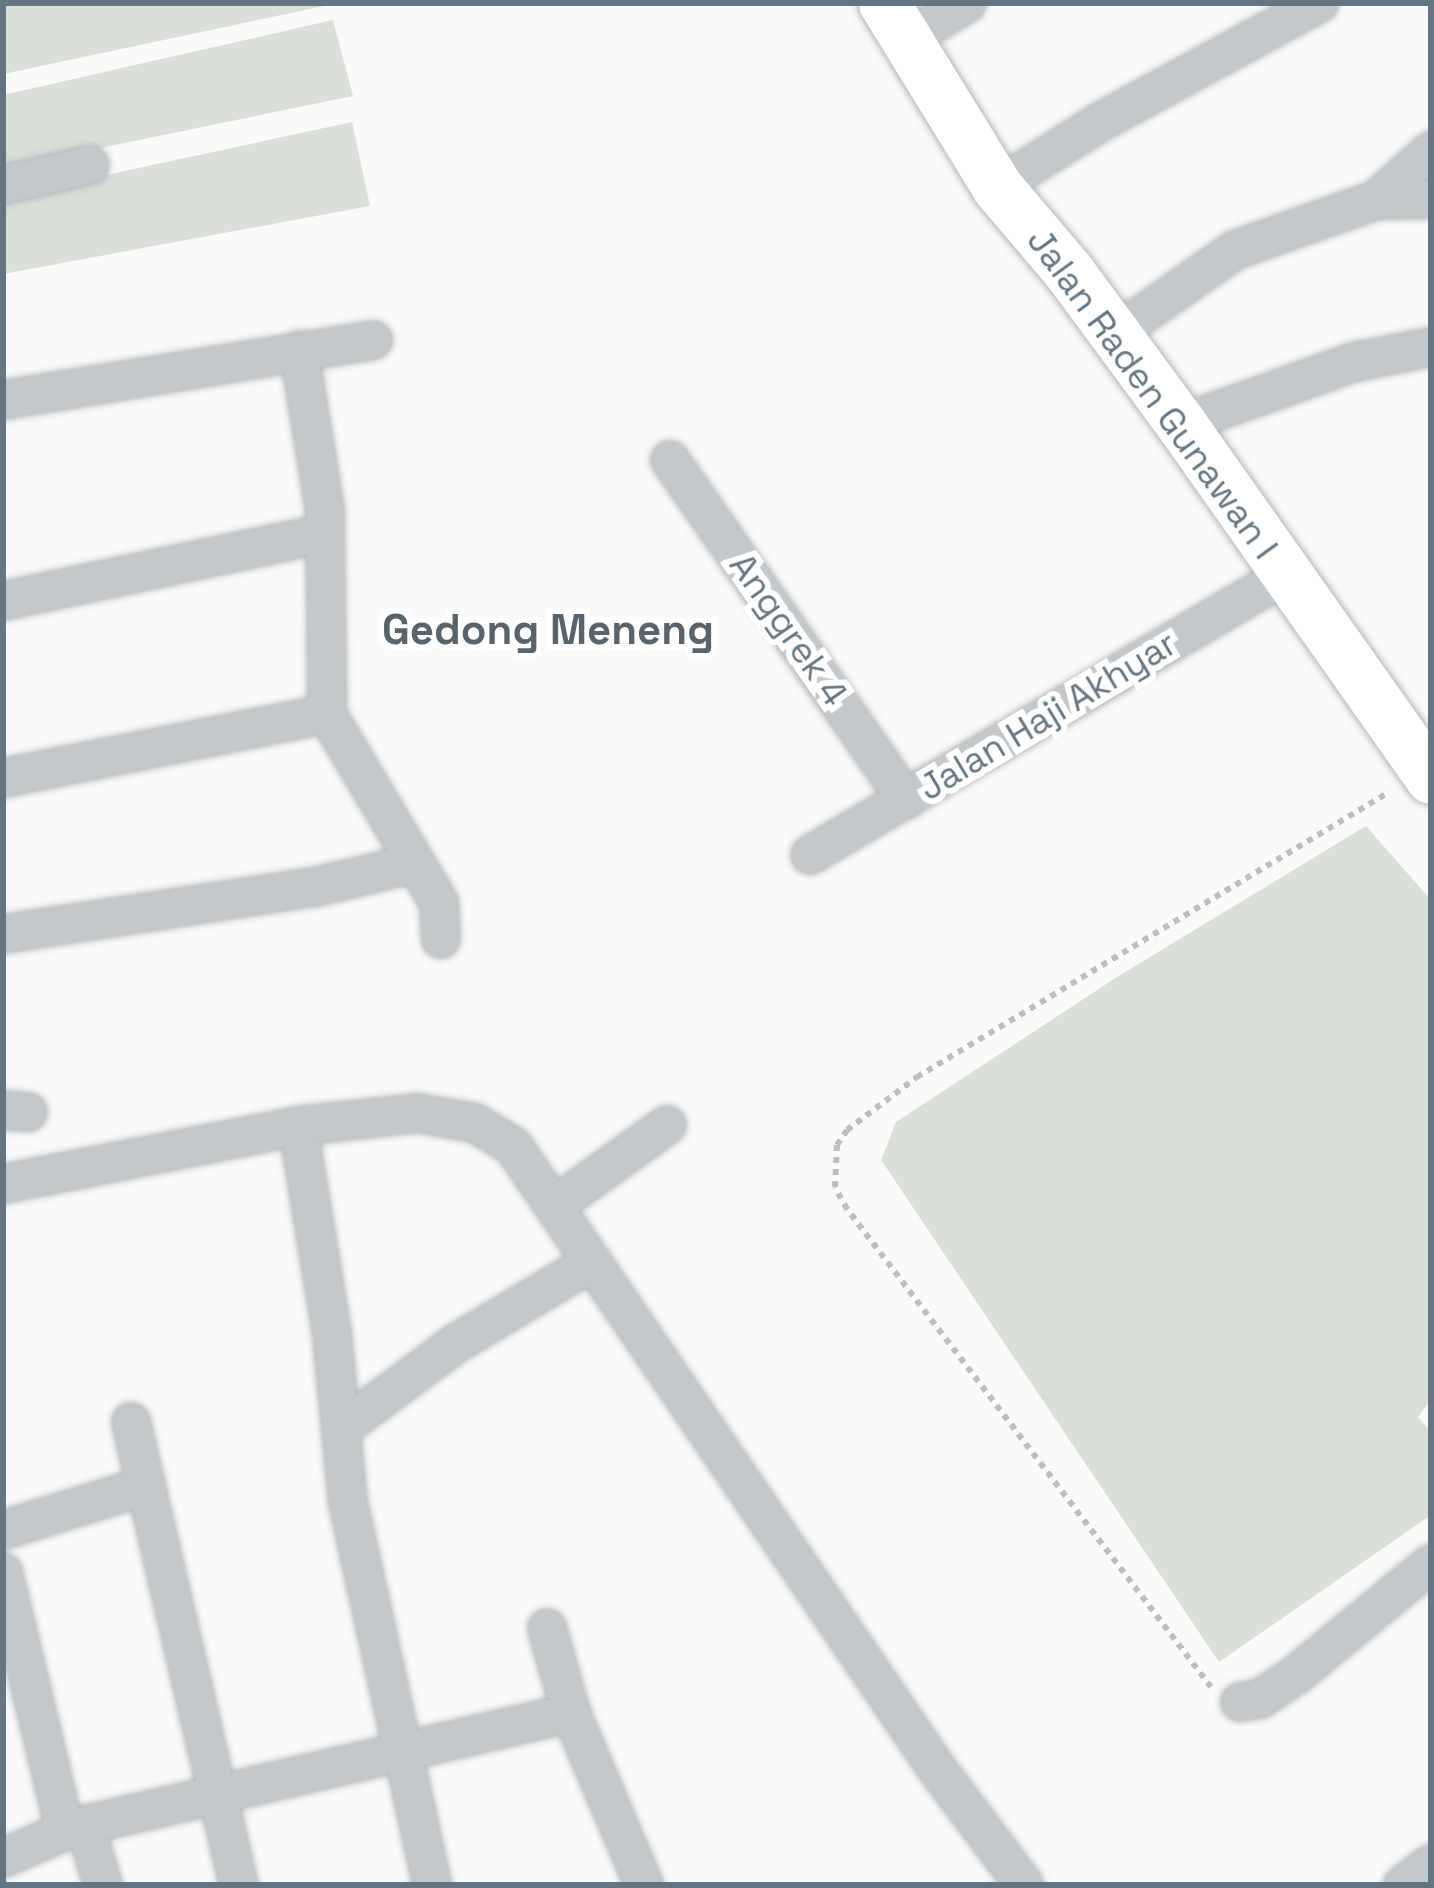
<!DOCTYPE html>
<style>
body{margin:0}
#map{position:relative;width:1434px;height:1888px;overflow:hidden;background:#fafaf8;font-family:"Space Grotesk",sans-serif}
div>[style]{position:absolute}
.green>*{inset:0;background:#dadfd7}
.path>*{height:6px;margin-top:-3px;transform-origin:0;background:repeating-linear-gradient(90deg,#bbbfc2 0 6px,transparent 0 12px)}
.roads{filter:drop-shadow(0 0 3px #b4b9bd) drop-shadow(0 0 3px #b4b9bd)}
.minor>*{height:36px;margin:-18px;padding:0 18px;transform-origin:18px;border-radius:18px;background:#c3c8cc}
.highway>*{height:51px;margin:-25.5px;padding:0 25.5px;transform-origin:25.5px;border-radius:25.5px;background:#fff}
span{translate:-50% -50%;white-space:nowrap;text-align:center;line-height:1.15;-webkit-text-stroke:12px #fff;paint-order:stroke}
.street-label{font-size:36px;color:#657683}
.quarter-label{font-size:42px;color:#57646e;font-weight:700}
.frame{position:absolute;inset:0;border:6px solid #657683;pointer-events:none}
</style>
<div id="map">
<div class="green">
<i style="clip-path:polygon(3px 3px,328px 3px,329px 5px,3px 74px)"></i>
<i style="clip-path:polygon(333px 20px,353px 96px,3px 168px,3px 95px)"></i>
<i style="clip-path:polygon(352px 122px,370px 206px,3px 274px,3px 197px)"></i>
<i style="clip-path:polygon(1366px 826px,1431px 900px,1431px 1400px,1418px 1417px,1431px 1432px,1431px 1515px,1219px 1662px,881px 1160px,896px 1122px,1117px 977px)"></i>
</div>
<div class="path">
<i style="left:1211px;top:1687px;width:601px;rotate:-127.29deg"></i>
<i style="left:847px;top:1209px;width:25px;rotate:-119deg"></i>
<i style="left:835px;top:1187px;width:42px;rotate:-87.3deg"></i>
<i style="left:837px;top:1145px;width:18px;rotate:-56deg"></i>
<i style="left:847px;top:1130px;width:88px;rotate:-37.1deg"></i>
<i style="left:917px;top:1077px;width:551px;rotate:-31.12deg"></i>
</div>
<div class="roads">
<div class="minor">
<i style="left:906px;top:40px;width:71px;rotate:-31.2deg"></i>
<i style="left:3px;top:185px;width:89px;rotate:-12.9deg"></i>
<i style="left:997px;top:187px;width:124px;rotate:-32.2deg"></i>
<i style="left:1102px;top:121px;width:247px;rotate:-28.5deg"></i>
<i style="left:1376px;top:200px;width:55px;rotate:-1deg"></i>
<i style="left:1115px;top:334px;width:146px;rotate:-35deg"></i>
<i style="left:1235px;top:250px;width:150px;rotate:-19.5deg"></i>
<i style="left:1376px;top:200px;width:74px;rotate:-41.7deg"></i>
<i style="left:299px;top:350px;width:163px;rotate:80.8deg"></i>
<i style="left:325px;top:511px;width:203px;rotate:89.4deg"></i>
<i style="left:327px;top:714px;width:220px;rotate:59.3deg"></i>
<i style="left:439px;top:903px;width:36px;rotate:87deg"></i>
<i style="left:3px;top:400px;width:375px;rotate:-9.2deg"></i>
<i style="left:1181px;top:424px;width:184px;rotate:-19.7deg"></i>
<i style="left:1354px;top:362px;width:78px;rotate:-11deg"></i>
<i style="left:670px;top:460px;width:414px;rotate:55.2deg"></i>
<i style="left:3px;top:601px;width:326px;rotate:-11.9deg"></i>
<i style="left:3px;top:778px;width:330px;rotate:-11.2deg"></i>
<i style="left:810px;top:855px;width:550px;rotate:-30.48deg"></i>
<i style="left:3px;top:934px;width:316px;rotate:-8.6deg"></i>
<i style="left:315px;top:887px;width:100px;rotate:-13.3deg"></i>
<i style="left:3px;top:1110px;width:25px;rotate:5deg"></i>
<i style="left:298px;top:1126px;width:211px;rotate:80.7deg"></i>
<i style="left:332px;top:1334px;width:169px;rotate:84.6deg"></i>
<i style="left:348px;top:1502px;width:392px;rotate:77.6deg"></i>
<i style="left:3px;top:1184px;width:301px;rotate:-11.1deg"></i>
<i style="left:298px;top:1126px;width:120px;rotate:-6.2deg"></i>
<i style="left:417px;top:1113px;width:59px;rotate:9.8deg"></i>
<i style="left:475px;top:1123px;width:44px;rotate:31.2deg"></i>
<i style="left:513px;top:1146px;width:754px;rotate:55.76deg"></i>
<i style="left:937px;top:1769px;width:145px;rotate:53.1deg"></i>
<i style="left:554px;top:1206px;width:139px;rotate:-35.6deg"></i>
<i style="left:131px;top:1422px;width:475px;rotate:76.9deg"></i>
<i style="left:342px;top:1428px;width:141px;rotate:-36.6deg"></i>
<i style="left:455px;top:1344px;width:160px;rotate:-30.9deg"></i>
<i style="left:3px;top:1530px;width:149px;rotate:-17.2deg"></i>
<i style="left:3px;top:1572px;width:266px;rotate:76.5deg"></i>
<i style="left:65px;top:1831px;width:21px;rotate:-17deg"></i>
<i style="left:85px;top:1825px;width:63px;rotate:73.3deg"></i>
<i style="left:547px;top:1628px;width:88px;rotate:74.2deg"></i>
<i style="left:571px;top:1713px;width:187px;rotate:67deg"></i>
<i style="left:1240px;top:1702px;width:20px;rotate:-9deg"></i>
<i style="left:1260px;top:1699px;width:45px;rotate:-34deg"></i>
<i style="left:1297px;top:1674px;width:173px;rotate:-39.4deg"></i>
<i style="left:85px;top:1825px;width:499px;rotate:-13deg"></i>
<i style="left:3px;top:1858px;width:68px;rotate:-23.5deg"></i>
<i style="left:1403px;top:1885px;width:35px;rotate:-37deg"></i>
</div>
<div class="highway">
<i style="left:884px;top:3px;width:216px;rotate:58.4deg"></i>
<i style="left:997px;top:187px;width:111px;rotate:49.7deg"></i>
<i style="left:1069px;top:272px;width:189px;rotate:53.6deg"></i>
<i style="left:1181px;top:424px;width:433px;rotate:54.8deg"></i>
</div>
</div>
<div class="street-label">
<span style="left:1152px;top:394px;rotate:54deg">Jalan Raden Gunawan I</span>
<span style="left:788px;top:630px;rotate:55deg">Anggrek 4</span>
<span style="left:1048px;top:716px;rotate:-31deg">Jalan Haji Akhyar</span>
</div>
<div class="quarter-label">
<span style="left:548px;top:630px">Gedong Meneng</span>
</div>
<div class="frame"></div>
</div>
